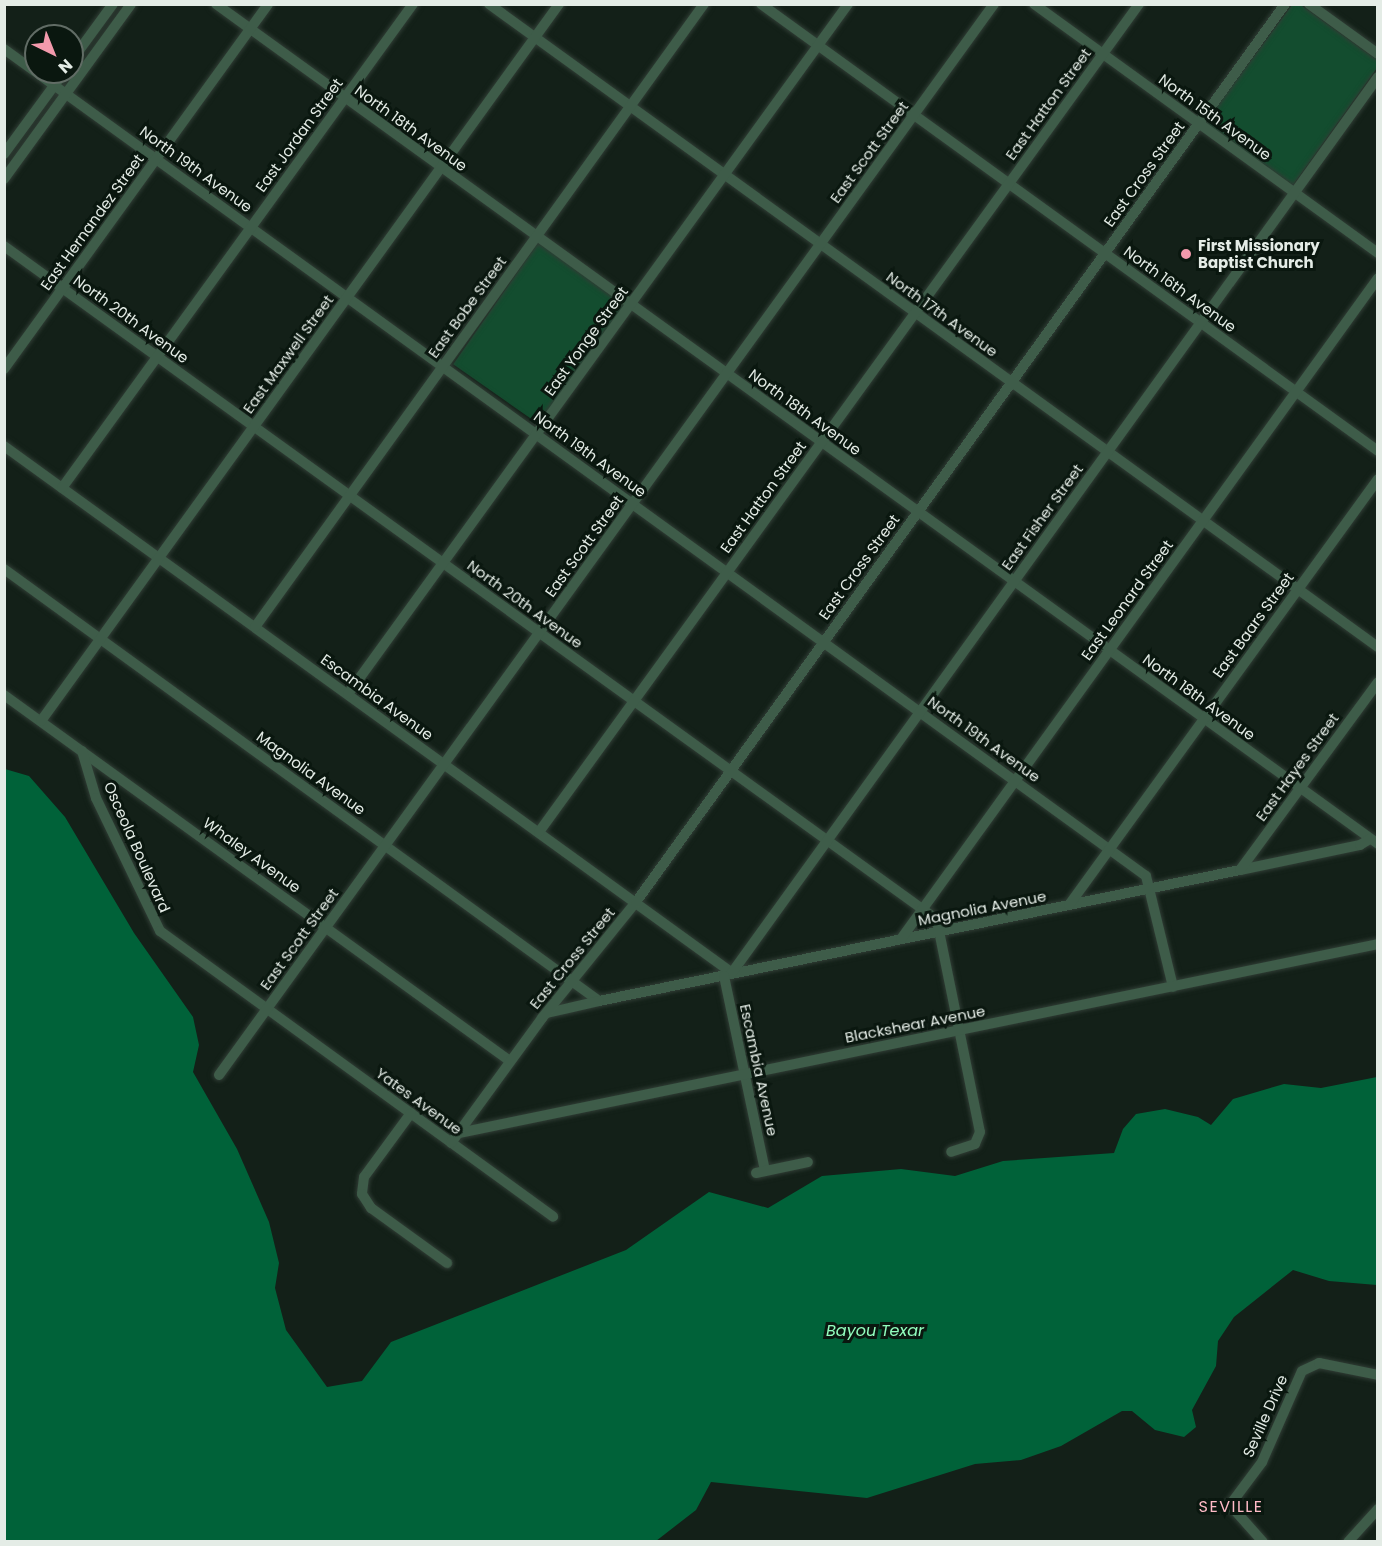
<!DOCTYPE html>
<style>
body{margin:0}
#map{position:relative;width:1382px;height:1546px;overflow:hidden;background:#132018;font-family:Poppins,sans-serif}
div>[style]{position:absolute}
.green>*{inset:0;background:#134d2f;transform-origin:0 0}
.water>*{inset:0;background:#006239}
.roads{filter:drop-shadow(0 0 2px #303d35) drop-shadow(0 0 2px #303d35)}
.minor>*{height:10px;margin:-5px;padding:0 5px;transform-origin:5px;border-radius:5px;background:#3e5c49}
.dots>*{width:16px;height:16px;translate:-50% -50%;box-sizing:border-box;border:3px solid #0a170f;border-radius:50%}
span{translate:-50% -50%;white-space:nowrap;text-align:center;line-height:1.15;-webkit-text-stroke:6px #0a170f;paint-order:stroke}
.street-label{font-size:15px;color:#e4ece6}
.poi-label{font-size:15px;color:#e4ece6;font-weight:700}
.left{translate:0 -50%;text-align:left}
.water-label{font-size:16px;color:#92febe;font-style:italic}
.neighbourhood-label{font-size:16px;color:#ffbbc7;letter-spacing:1.5px}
.frame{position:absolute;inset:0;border:6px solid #e4ece6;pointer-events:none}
.north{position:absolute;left:24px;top:24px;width:60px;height:60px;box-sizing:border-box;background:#0a170f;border:2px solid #616c65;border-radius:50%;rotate:137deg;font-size:16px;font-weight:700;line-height:24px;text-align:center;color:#e4ece6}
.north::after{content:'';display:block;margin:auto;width:21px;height:27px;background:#f39aac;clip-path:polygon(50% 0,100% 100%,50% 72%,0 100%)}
</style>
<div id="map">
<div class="green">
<i style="clip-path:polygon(1292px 5px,1301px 5px,1377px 60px,1377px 68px,1293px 185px,1205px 122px)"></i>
<i style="left:538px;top:243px;width:107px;height:148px;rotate:35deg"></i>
</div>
<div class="water">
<i style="clip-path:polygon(5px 769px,29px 776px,65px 817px,134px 933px,193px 1017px,199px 1045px,193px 1072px,237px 1149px,269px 1222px,279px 1263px,275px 1288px,286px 1330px,327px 1387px,362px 1381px,391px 1342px,626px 1250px,709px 1192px,768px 1208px,822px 1176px,901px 1169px,955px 1176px,1003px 1161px,1114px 1153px,1123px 1129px,1136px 1114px,1165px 1109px,1198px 1117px,1211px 1125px,1233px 1099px,1284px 1084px,1321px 1088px,1377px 1077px,1377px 1285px,1329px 1281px,1293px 1270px,1234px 1317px,1218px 1341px,1216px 1366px,1192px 1410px,1196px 1427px,1184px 1437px,1155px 1430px,1132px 1411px,1122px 1411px,1061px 1446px,1021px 1460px,975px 1464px,867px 1498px,711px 1482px,696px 1510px,656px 1541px,5px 1541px)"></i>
</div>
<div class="roads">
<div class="minor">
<i style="left:216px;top:4px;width:1434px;rotate:35.86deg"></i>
<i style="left:489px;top:4px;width:1097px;rotate:35.88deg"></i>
<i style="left:761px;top:4px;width:762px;rotate:35.92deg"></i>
<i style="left:1034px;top:4px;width:425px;rotate:35.9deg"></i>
<i style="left:1309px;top:4px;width:85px;rotate:35.9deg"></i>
<i style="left:4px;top:49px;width:1410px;rotate:35.91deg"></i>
<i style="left:1146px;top:876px;width:114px;rotate:76.3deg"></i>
<i style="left:72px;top:60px;width:69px;rotate:-53.8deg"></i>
<i style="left:4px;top:154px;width:102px;rotate:-53.8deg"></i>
<i style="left:4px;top:179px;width:216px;rotate:-54deg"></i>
<i style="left:4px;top:246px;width:1145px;rotate:35.83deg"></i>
<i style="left:932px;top:916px;width:12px;rotate:59deg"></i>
<i style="left:938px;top:926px;width:210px;rotate:78.5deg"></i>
<i style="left:980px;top:1132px;width:13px;rotate:113deg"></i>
<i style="left:975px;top:1144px;width:25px;rotate:162deg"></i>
<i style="left:4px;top:369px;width:450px;rotate:-54.1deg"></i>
<i style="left:4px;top:446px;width:897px;rotate:35.89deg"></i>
<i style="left:62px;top:488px;width:598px;rotate:-54.05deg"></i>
<i style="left:4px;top:569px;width:735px;rotate:35.98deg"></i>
<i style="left:599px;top:1001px;width:654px;rotate:-11.55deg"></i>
<i style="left:1240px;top:870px;width:123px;rotate:-11.8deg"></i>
<i style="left:1360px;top:845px;width:12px;rotate:-31deg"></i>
<i style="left:255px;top:627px;width:768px;rotate:-54.22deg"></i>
<i style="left:348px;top:694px;width:852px;rotate:-54.07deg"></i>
<i style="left:4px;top:695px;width:624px;rotate:35.88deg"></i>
<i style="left:41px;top:721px;width:885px;rotate:-54.15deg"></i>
<i style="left:82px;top:751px;width:49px;rotate:73.4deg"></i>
<i style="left:96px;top:798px;width:148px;rotate:64.3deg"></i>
<i style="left:160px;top:931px;width:486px;rotate:36deg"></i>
<i style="left:539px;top:832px;width:1023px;rotate:-54.07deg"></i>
<i style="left:1240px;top:870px;width:233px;rotate:-53.7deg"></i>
<i style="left:1069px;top:905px;width:526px;rotate:-54.04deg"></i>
<i style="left:901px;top:939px;width:815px;rotate:-54.18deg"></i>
<i style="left:731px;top:974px;width:1106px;rotate:-54.2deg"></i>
<i style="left:724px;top:976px;width:199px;rotate:78.1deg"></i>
<i style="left:547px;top:1013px;width:53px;rotate:-13deg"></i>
<i style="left:219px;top:1075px;width:1322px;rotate:-54.11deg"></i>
<i style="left:411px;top:1113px;width:79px;rotate:126.3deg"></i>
<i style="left:364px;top:1177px;width:17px;rotate:97deg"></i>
<i style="left:362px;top:1194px;width:17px;rotate:57deg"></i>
<i style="left:371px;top:1208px;width:94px;rotate:35.9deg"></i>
<i style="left:459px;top:1133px;width:938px;rotate:-11.62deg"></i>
<i style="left:451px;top:1143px;width:155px;rotate:-53.9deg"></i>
<i style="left:542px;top:1018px;width:149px;rotate:-51deg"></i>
<i style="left:636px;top:902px;width:1108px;rotate:-54.14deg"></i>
<i style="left:756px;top:1173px;width:53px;rotate:-11.9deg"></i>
<i style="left:1263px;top:1542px;width:50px;rotate:-131.7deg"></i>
<i style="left:1230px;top:1505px;width:54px;rotate:-53.3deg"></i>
<i style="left:1262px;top:1462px;width:99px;rotate:-66.3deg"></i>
<i style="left:1302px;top:1371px;width:19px;rotate:-25deg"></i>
<i style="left:1319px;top:1363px;width:60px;rotate:11.5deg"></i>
<i style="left:1348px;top:1542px;width:45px;rotate:-47.7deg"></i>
</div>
</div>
<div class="dots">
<i style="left:1186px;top:254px;background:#f39aac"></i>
</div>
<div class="street-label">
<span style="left:1048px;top:104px;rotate:-54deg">East Hatton Street</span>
<span style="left:1215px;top:117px;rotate:36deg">North 15th Avenue</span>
<span style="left:411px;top:128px;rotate:36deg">North 18th Avenue</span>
<span style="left:299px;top:135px;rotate:-54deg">East Jordan Street</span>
<span style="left:869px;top:152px;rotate:-54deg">East Scott Street</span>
<span style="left:196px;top:169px;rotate:36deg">North 19th Avenue</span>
<span style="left:1144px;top:174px;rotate:-54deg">East Cross Street</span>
<span style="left:92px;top:222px;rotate:-54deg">East Hernandez Street</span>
<span style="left:1180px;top:289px;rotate:36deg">North 16th Avenue</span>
<span style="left:467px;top:307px;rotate:-54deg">East Bobe Street</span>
<span style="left:942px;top:314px;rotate:36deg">North 17th Avenue</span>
<span style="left:131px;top:319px;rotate:36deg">North 20th Avenue</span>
<span style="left:586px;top:341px;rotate:-54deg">East Yonge Street</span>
<span style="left:288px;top:354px;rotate:-54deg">East Maxwell Street</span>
<span style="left:805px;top:412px;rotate:36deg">North 18th Avenue</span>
<span style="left:590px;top:454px;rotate:36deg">North 19th Avenue</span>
<span style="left:763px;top:497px;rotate:-54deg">East Hatton Street</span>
<span style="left:1042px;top:517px;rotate:-54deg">East Fisher Street</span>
<span style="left:584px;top:546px;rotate:-54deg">East Scott Street</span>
<span style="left:859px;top:567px;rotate:-54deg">East Cross Street</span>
<span style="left:1127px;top:600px;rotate:-54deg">East Leonard Street</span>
<span style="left:525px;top:604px;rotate:36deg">North 20th Avenue</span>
<span style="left:1253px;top:625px;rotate:-54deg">East Baars Street</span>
<span style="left:377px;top:697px;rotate:36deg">Escambia Avenue</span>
<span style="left:1199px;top:697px;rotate:36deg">North 18th Avenue</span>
<span style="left:984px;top:739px;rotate:36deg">North 19th Avenue</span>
<span style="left:1297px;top:767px;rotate:-54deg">East Hayes Street</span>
<span style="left:311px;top:773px;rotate:36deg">Magnolia Avenue</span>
<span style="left:137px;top:847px;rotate:66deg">Osceola Boulevard</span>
<span style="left:252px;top:855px;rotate:36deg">Whaley Avenue</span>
<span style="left:982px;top:908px;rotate:-11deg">Magnolia Avenue</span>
<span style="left:299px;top:939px;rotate:-54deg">East Scott Street</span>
<span style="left:572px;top:958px;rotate:-51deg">East Cross Street</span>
<span style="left:915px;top:1024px;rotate:-11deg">Blackshear Avenue</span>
<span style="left:759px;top:1070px;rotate:78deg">Escambia Avenue</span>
<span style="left:419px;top:1101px;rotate:36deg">Yates Avenue</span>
<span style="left:1265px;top:1416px;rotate:-66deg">Seville Drive</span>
</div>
<div class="poi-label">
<span class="left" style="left:1198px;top:254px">First Missionary<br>Baptist Church</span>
</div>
<div class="water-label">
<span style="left:875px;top:1331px">Bayou Texar</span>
</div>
<div class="neighbourhood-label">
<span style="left:1231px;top:1507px">SEVILLE</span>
</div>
<div class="frame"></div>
<div class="north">N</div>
</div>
